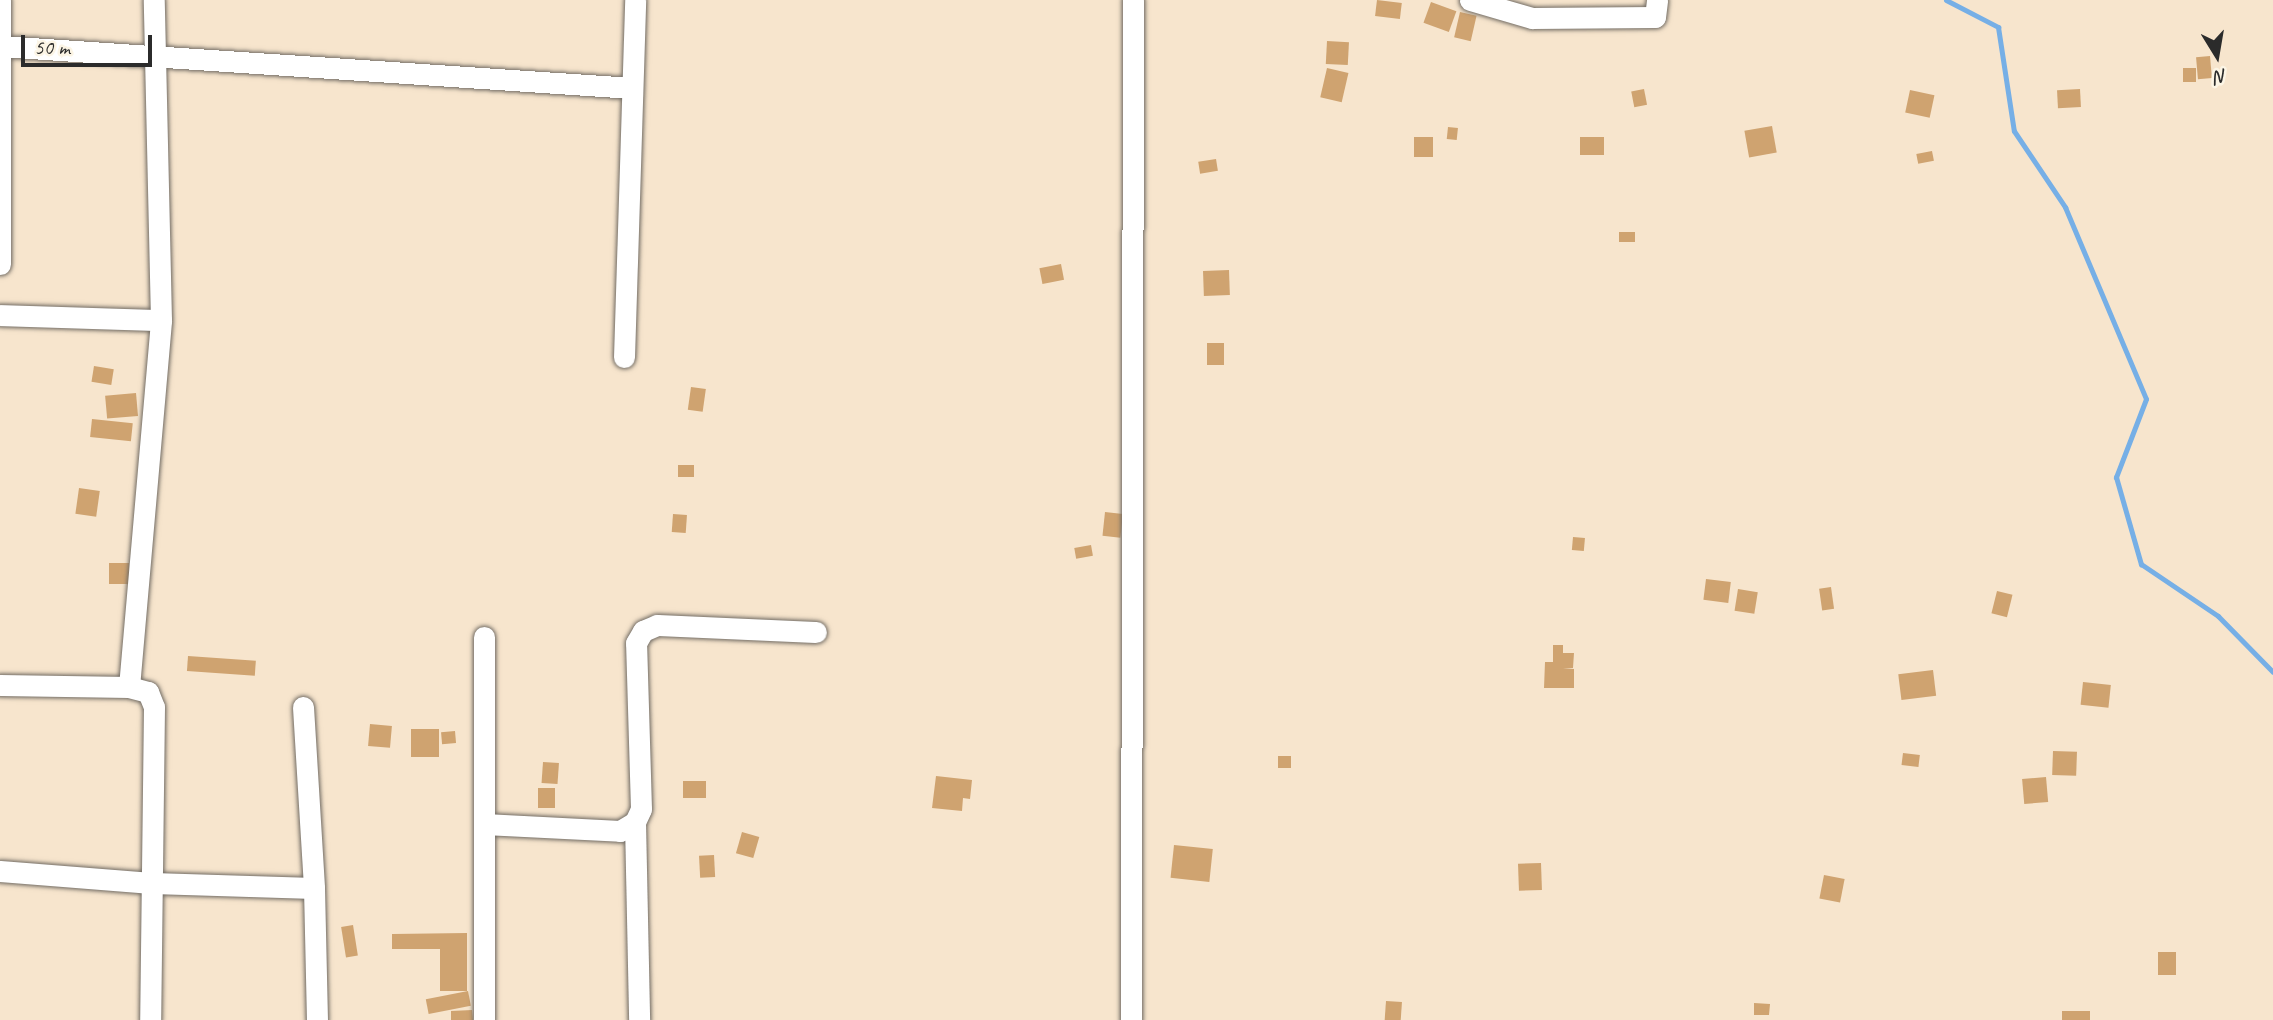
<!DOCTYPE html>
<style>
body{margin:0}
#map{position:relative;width:2273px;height:1020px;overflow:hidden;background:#f7e5cd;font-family:Caveat,sans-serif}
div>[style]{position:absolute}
.stream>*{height:5px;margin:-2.5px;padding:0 2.5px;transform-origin:2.5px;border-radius:2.5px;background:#76afe6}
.building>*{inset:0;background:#cfa370;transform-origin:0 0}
.roads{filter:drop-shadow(0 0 2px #726c64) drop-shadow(0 0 2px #726c64)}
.minor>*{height:21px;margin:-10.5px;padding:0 10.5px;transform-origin:10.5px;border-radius:10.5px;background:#fff}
span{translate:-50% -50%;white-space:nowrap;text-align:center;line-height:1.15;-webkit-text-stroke:5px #fcf5e5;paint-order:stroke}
.north{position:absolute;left:2182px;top:21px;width:70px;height:70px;-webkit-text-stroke:5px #fcf5e5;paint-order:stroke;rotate:169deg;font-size:19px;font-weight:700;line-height:28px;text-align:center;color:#2b2b2b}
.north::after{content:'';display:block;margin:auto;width:24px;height:32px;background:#2b2b2b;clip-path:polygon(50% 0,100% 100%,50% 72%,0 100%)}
.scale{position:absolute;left:21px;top:35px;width:131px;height:32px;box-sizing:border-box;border:4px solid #2b2b2b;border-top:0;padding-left:9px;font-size:21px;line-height:24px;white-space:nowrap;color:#2b2b2b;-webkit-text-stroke:5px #fcf5e5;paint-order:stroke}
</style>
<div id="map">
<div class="stream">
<i style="left:1946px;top:0;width:59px;rotate:27.4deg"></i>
<i style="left:1998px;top:27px;width:105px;rotate:81.3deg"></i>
<i style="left:2014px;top:131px;width:92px;rotate:56.1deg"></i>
<i style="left:2065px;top:207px;width:208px;rotate:67.1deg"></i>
<i style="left:2146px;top:399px;width:84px;rotate:111deg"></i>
<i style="left:2116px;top:477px;width:91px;rotate:74deg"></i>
<i style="left:2141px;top:564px;width:93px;rotate:34deg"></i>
<i style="left:2218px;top:616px;width:78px;rotate:45.5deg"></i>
</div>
<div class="building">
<i style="left:1377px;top:0;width:25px;height:16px;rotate:7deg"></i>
<i style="left:1431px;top:2px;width:27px;height:22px;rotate:20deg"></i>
<i style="left:1460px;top:12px;width:17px;height:26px;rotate:13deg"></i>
<i style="left:1327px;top:41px;width:22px;height:23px;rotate:3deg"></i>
<i style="left:2210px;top:56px;width:22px;height:14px;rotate:85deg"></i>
<i style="left:1327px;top:68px;width:22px;height:30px;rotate:13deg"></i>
<i style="left:2183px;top:68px;width:13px;height:14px"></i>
<i style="left:1644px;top:89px;width:16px;height:13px;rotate:79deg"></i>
<i style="left:2080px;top:89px;width:18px;height:23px;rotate:87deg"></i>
<i style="left:1910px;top:90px;width:25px;height:23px;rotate:12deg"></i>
<i style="left:1772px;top:126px;width:27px;height:28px;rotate:80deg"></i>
<i style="left:1448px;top:127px;width:10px;height:12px;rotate:6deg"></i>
<i style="left:1414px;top:137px;width:19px;height:20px"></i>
<i style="left:1580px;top:137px;width:24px;height:18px"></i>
<i style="left:1932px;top:151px;width:10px;height:16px;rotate:79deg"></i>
<i style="left:1216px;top:159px;width:12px;height:18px;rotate:81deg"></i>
<i style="left:1619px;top:232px;width:16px;height:10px"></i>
<i style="left:1061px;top:264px;width:16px;height:22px;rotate:79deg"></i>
<i style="left:1229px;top:270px;width:25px;height:26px;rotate:88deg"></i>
<i style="left:1207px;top:343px;width:17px;height:22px"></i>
<i style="left:94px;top:366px;width:20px;height:16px;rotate:9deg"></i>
<i style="left:691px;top:387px;width:15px;height:23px;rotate:8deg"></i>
<i style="left:136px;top:393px;width:23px;height:31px;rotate:85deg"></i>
<i style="left:92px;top:419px;width:41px;height:18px;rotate:6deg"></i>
<i style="left:678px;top:465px;width:16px;height:12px"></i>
<i style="left:79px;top:488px;width:21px;height:26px;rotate:8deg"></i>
<i style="left:1105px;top:512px;width:18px;height:24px;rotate:6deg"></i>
<i style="left:673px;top:514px;width:14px;height:18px;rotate:4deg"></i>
<i style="left:1573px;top:537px;width:12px;height:13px;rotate:5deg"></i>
<i style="left:1091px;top:545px;width:11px;height:17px;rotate:80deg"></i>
<i style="left:109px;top:563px;width:20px;height:21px"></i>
<i style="left:1706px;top:579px;width:25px;height:21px;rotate:7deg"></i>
<i style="left:1831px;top:587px;width:22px;height:12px;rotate:82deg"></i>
<i style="left:1738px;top:589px;width:20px;height:22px;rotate:9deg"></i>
<i style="left:1997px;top:591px;width:16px;height:23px;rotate:14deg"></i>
<i style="clip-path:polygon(1553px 645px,1563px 645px,1563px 653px,1574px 653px,1573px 668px,1563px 668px,1574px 669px,1574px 688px,1544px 688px,1545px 662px,1553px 662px)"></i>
<i style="left:188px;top:656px;width:68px;height:15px;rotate:4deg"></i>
<i style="left:1933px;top:670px;width:26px;height:35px;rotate:83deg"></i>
<i style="left:2083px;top:682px;width:28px;height:23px;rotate:6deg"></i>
<i style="left:370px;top:724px;width:22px;height:22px;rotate:5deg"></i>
<i style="left:411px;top:729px;width:28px;height:28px"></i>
<i style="left:455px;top:731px;width:12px;height:14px;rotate:85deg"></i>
<i style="left:2053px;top:751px;width:24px;height:24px;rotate:2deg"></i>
<i style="left:1903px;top:753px;width:17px;height:12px;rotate:7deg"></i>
<i style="left:1278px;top:756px;width:13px;height:12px"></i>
<i style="left:543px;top:762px;width:16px;height:21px;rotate:4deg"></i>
<i style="clip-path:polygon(936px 776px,972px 780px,970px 799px,963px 798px,962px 811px,932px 808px)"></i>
<i style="left:2046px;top:777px;width:25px;height:24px;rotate:85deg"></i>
<i style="left:683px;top:781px;width:23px;height:17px"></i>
<i style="left:538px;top:788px;width:17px;height:20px"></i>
<i style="left:742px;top:832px;width:18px;height:22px;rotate:16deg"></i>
<i style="left:1174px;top:845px;width:39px;height:33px;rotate:6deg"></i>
<i style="left:714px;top:855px;width:22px;height:15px;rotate:87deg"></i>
<i style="left:1541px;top:863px;width:27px;height:23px;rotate:88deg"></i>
<i style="left:1824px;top:875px;width:21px;height:24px;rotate:11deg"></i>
<i style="left:353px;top:925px;width:31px;height:12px;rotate:81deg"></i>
<i style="clip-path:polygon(467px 933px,467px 991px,440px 991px,440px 949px,392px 949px,392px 934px)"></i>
<i style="left:2176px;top:952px;width:23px;height:18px;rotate:90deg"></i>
<i style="left:468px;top:991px;width:15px;height:43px;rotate:79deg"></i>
<i style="left:1386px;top:1001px;width:16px;height:19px;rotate:4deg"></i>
<i style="clip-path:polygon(1754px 1003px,1770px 1004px,1769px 1015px,1754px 1015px)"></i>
<i style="clip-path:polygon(472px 1010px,473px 1020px,451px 1020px,451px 1011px)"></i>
<i style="left:2090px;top:1011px;width:9px;height:28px;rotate:90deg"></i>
</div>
<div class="roads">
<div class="minor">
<i style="left:1470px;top:0;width:65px;rotate:16.2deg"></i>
<i style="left:1532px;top:18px;width:123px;rotate:-0.5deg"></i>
<i style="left:1655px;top:17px;width:17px;rotate:-83deg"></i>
<i style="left:0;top:46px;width:633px;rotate:3.8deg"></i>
<i style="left:0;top:264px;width:264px;rotate:-90deg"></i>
<i style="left:0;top:315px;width:161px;rotate:1.8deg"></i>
<i style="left:624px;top:357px;width:357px;rotate:-88.2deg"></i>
<i style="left:484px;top:637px;width:383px;rotate:90deg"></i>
<i style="left:0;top:685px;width:129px;rotate:0.9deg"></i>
<i style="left:129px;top:687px;width:20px;rotate:15deg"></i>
<i style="left:148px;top:692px;width:16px;rotate:68deg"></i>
<i style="left:154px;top:707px;width:313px;rotate:90.7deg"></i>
<i style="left:129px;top:687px;width:368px;rotate:-85deg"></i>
<i style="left:161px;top:320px;width:320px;rotate:-91.3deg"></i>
<i style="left:303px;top:707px;width:181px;rotate:86.5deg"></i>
<i style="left:314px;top:888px;width:132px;rotate:88.7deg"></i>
<i style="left:635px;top:822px;width:198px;rotate:88.8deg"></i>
<i style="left:484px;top:824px;width:136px;rotate:2.9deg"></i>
<i style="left:620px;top:831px;width:17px;rotate:-31deg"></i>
<i style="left:635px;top:822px;width:14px;rotate:-65deg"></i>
<i style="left:641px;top:809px;width:166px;rotate:-91.7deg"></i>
<i style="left:636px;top:643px;width:14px;rotate:-60deg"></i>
<i style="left:643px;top:631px;width:15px;rotate:-23deg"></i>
<i style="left:657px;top:625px;width:159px;rotate:2.5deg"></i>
<i style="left:0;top:871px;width:152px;rotate:4.5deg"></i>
<i style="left:152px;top:883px;width:162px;rotate:1.8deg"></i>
<i style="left:1131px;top:1020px;width:1020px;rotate:-89.89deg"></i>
</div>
</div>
<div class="north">N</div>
<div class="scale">50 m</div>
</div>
